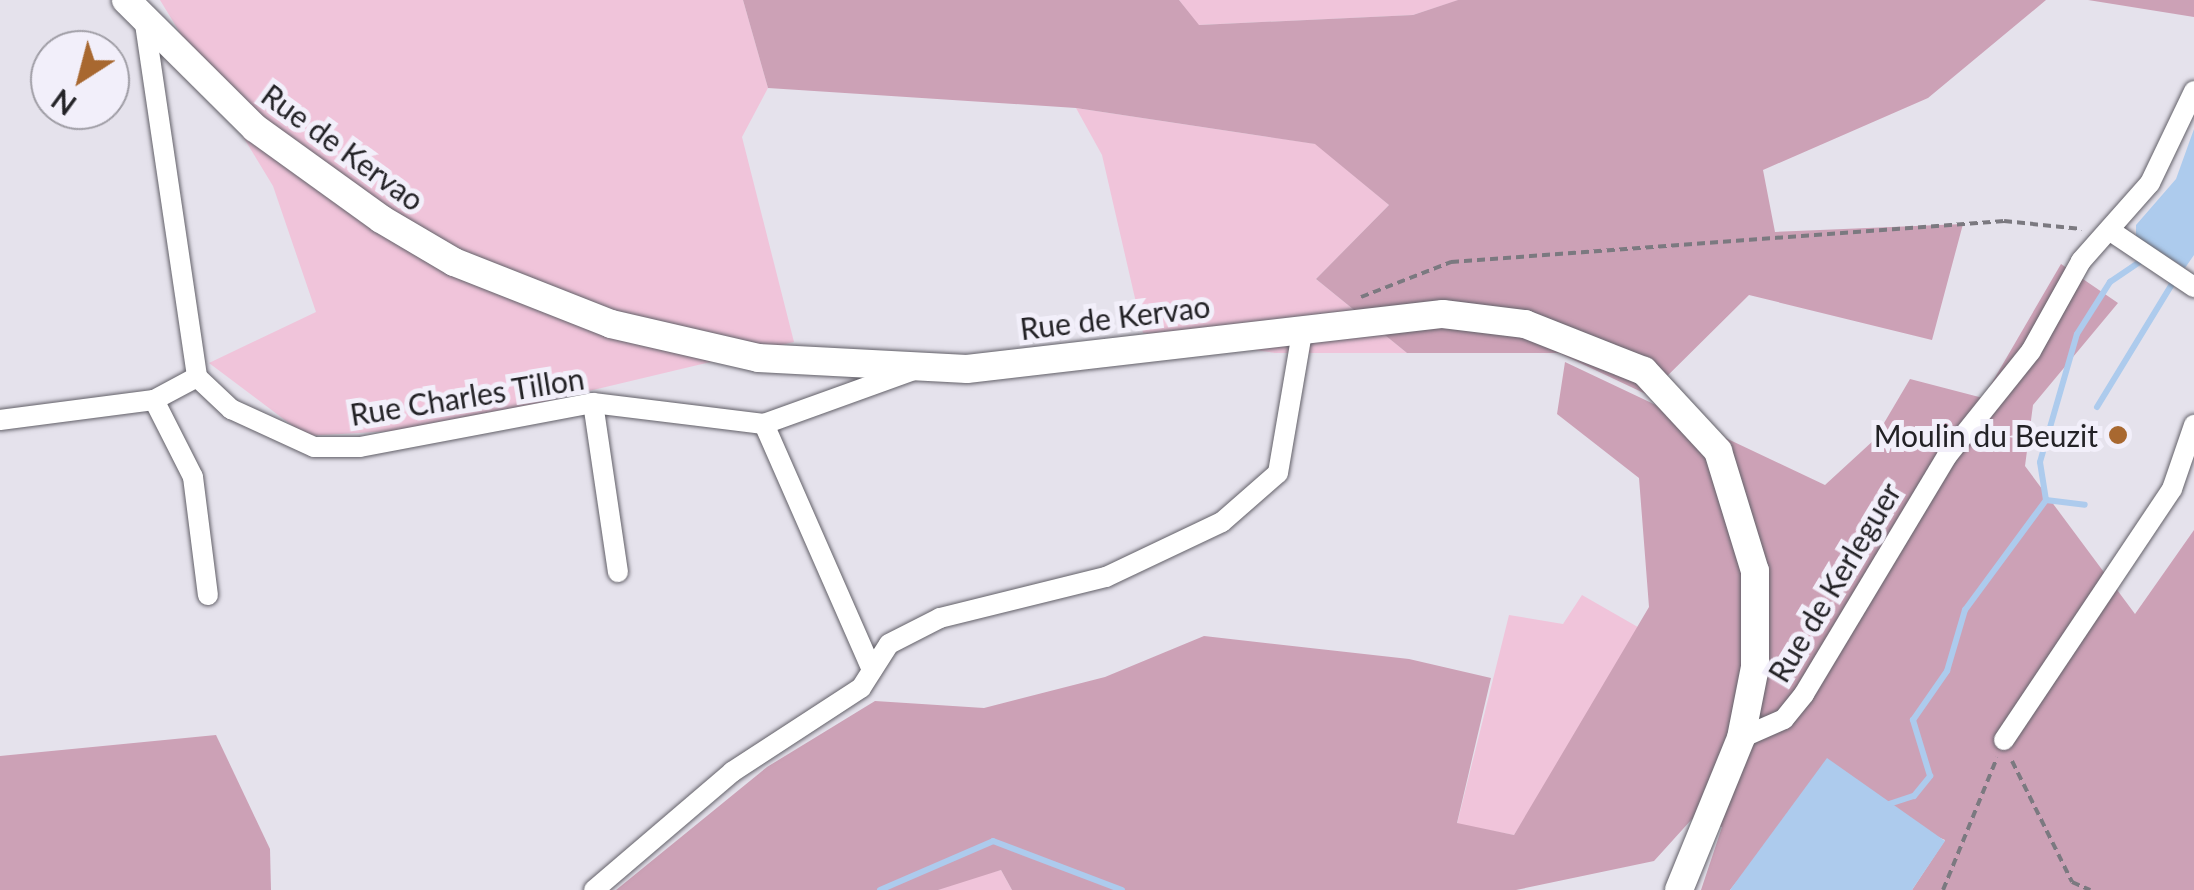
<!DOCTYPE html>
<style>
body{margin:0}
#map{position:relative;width:2194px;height:890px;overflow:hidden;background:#e5e2ec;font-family:Lato,sans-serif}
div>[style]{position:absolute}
.green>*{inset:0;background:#f0c4da}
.forest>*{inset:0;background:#cca1b6}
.water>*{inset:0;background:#adcbed}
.stream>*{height:6px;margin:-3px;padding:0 3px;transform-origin:3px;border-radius:3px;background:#adcbed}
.path>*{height:4px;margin-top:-2px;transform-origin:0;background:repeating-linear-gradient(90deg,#7b7980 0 8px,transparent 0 13px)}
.roads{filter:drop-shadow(0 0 2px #626068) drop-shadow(0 0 2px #626068)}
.street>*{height:20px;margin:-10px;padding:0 10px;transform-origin:10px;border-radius:10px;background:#fff}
.secondary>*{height:28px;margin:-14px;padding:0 14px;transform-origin:14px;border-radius:14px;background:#fff}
.dots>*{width:28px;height:28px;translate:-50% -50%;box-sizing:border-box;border:5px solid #f2effa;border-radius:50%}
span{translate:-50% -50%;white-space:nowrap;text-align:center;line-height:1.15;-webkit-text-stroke:10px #f2effa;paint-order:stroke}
.street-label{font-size:30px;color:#232226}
.poi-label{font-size:30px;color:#232226}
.right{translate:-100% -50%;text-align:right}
.north{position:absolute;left:30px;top:30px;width:100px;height:100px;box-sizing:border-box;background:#f2effa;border:2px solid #9f9da5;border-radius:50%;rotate:216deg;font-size:28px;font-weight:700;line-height:40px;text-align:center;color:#232226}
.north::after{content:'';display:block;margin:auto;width:35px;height:45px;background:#a86830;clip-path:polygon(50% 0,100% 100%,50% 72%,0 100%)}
</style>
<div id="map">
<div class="green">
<i style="clip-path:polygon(160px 0,743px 0,768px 88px,742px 137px,794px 342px,429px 429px,306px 436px,209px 363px,316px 312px,273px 186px)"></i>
<i style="clip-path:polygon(1179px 0,1459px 0,1413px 15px,1198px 25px)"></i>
<i style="clip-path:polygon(1076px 108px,1316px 144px,1389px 205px,1316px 279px,1407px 353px,1275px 353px,1143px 333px,1102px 155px)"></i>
<i style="clip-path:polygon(1582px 595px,1643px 630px,1514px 835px,1457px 824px,1509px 615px,1563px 624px)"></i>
<i style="clip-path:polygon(1001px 870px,1012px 890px,938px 890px,954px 882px)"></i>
</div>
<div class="forest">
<i style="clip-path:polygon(743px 0,1179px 0,1199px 25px,1413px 15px,1458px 0,2046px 0,1928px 98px,1763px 170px,1775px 232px,1963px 224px,1932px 340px,1749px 295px,1648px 395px,1559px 353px,1407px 353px,1316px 279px,1389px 205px,1315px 144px,1076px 108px,768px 88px)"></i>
<i style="clip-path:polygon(2088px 0,2194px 0,2194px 17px)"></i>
<i style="clip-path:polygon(2061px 264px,2118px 303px,2033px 405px,2025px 466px,2135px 614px,2194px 530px,2194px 890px,1912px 890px,1945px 840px,1816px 784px,1730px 890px,1701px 890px,1722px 827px,1692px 819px,1654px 861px,1516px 890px,1012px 890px,1001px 870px,938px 890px,616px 890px,767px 767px,875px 701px,984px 708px,1105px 677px,1204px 636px,1409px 659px,1491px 678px,1457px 823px,1514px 835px,1649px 607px,1639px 478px,1557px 414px,1565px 362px,1825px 485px,1874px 440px,1910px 379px,1983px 398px)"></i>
<i style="clip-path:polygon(216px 735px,270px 849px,271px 890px,0 890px,0 756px)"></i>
</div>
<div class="water">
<i style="clip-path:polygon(2194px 129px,2194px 255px,2185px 268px,2136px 236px,2136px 225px,2176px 179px)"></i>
<i style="clip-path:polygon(1827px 758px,1945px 841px,1912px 890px,1730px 890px)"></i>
</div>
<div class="stream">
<i style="left:2097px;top:407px;width:148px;rotate:-58.6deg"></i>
<i style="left:2046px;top:500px;width:39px;rotate:7deg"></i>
<i style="left:1889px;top:804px;width:26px;rotate:-18deg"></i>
<i style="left:1914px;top:796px;width:26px;rotate:-51deg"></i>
<i style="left:1930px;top:776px;width:59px;rotate:-106.9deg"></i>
<i style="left:1913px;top:720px;width:60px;rotate:-55.2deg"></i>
<i style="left:1947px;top:671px;width:64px;rotate:-73.6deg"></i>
<i style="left:1965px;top:610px;width:137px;rotate:-53.6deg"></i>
<i style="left:2046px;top:500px;width:38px;rotate:-99deg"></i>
<i style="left:2040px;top:462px;width:133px;rotate:-73.9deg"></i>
<i style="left:2077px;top:334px;width:62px;rotate:-57.6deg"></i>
<i style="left:2110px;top:282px;width:45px;rotate:-34deg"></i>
<i style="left:880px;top:890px;width:123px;rotate:-23.4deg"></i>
<i style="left:993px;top:841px;width:138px;rotate:20.8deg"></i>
</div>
<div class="path">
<i style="left:1361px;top:297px;width:97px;rotate:-21.3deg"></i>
<i style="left:1451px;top:262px;width:555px;rotate:-4.24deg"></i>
<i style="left:2004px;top:221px;width:78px;rotate:5.9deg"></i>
<i style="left:2012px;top:761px;width:135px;rotate:63.6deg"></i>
<i style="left:2072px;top:882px;width:20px;rotate:24deg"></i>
<i style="left:1943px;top:890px;width:143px;rotate:-67.8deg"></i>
</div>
<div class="roads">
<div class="street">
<i style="left:145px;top:24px;width:357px;rotate:81.6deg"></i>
<i style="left:197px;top:377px;width:47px;rotate:43.3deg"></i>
<i style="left:231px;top:409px;width:91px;rotate:24.6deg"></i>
<i style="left:314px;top:447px;width:46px"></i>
<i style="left:360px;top:447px;width:237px;rotate:-10.7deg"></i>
<i style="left:593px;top:403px;width:172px;rotate:7deg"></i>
<i style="left:2112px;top:232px;width:99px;rotate:33.9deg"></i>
<i style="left:154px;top:400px;width:86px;rotate:63.1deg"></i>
<i style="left:193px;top:477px;width:119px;rotate:82.8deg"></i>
<i style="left:593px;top:403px;width:171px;rotate:81.6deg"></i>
<i style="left:0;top:420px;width:155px;rotate:-7.4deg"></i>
<i style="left:154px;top:400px;width:49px;rotate:-28.1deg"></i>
<i style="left:872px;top:670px;width:269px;rotate:-113.7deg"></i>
<i style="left:764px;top:424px;width:159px;rotate:-19.8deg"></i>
<i style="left:1741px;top:738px;width:47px;rotate:-23.8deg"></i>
<i style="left:1784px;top:719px;width:32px;rotate:-51deg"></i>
<i style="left:1804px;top:694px;width:278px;rotate:-59deg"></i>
<i style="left:1947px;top:456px;width:134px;rotate:-51.3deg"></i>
<i style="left:2031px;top:351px;width:103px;rotate:-60.9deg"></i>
<i style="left:2081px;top:261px;width:104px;rotate:-48.5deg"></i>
<i style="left:2150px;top:183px;width:102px;rotate:-64.4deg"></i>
<i style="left:2004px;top:740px;width:302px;rotate:-56.2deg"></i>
<i style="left:2172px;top:489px;width:68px;rotate:-71deg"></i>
<i style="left:594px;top:890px;width:182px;rotate:-40.5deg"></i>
<i style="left:732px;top:772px;width:154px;rotate:-33.1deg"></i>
<i style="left:861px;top:688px;width:52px;rotate:-57.5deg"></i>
<i style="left:889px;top:644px;width:57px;rotate:-27deg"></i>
<i style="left:940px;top:618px;width:171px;rotate:-13.9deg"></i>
<i style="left:1106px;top:577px;width:128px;rotate:-25.4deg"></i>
<i style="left:1222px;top:522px;width:74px;rotate:-41.2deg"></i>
<i style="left:1278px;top:473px;width:148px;rotate:-80.3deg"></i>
</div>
<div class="secondary">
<i style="left:126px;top:0;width:182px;rotate:44.8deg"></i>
<i style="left:255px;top:128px;width:155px;rotate:35.8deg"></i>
<i style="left:381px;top:219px;width:85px;rotate:30.5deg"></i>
<i style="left:454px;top:262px;width:169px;rotate:21.5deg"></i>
<i style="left:611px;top:324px;width:151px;rotate:13deg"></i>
<i style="left:758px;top:358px;width:209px;rotate:3deg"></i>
<i style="left:967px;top:369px;width:479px;rotate:-6.6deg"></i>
<i style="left:1443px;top:314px;width:83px;rotate:7deg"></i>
<i style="left:1525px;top:324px;width:128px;rotate:21.6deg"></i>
<i style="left:1644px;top:371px;width:109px;rotate:47.2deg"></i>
<i style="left:1718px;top:451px;width:126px;rotate:72.9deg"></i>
<i style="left:1755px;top:571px;width:96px;rotate:90deg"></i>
<i style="left:1755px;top:667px;width:72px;rotate:101.2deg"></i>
<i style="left:1741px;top:738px;width:164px;rotate:112.2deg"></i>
</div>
</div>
<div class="dots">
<i style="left:2118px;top:435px;background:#a86830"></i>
</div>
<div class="street-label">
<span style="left:343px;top:147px;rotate:36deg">Rue de Kervao</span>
<span style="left:1115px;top:317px;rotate:-7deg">Rue de Kervao</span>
<span style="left:467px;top:396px;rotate:-9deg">Rue Charles Tillon</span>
<span style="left:1834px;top:582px;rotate:-59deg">Rue de Kerleguer</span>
</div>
<div class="poi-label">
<span class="right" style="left:2098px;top:435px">Moulin du Beuzit</span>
</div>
<div class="north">N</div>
</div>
